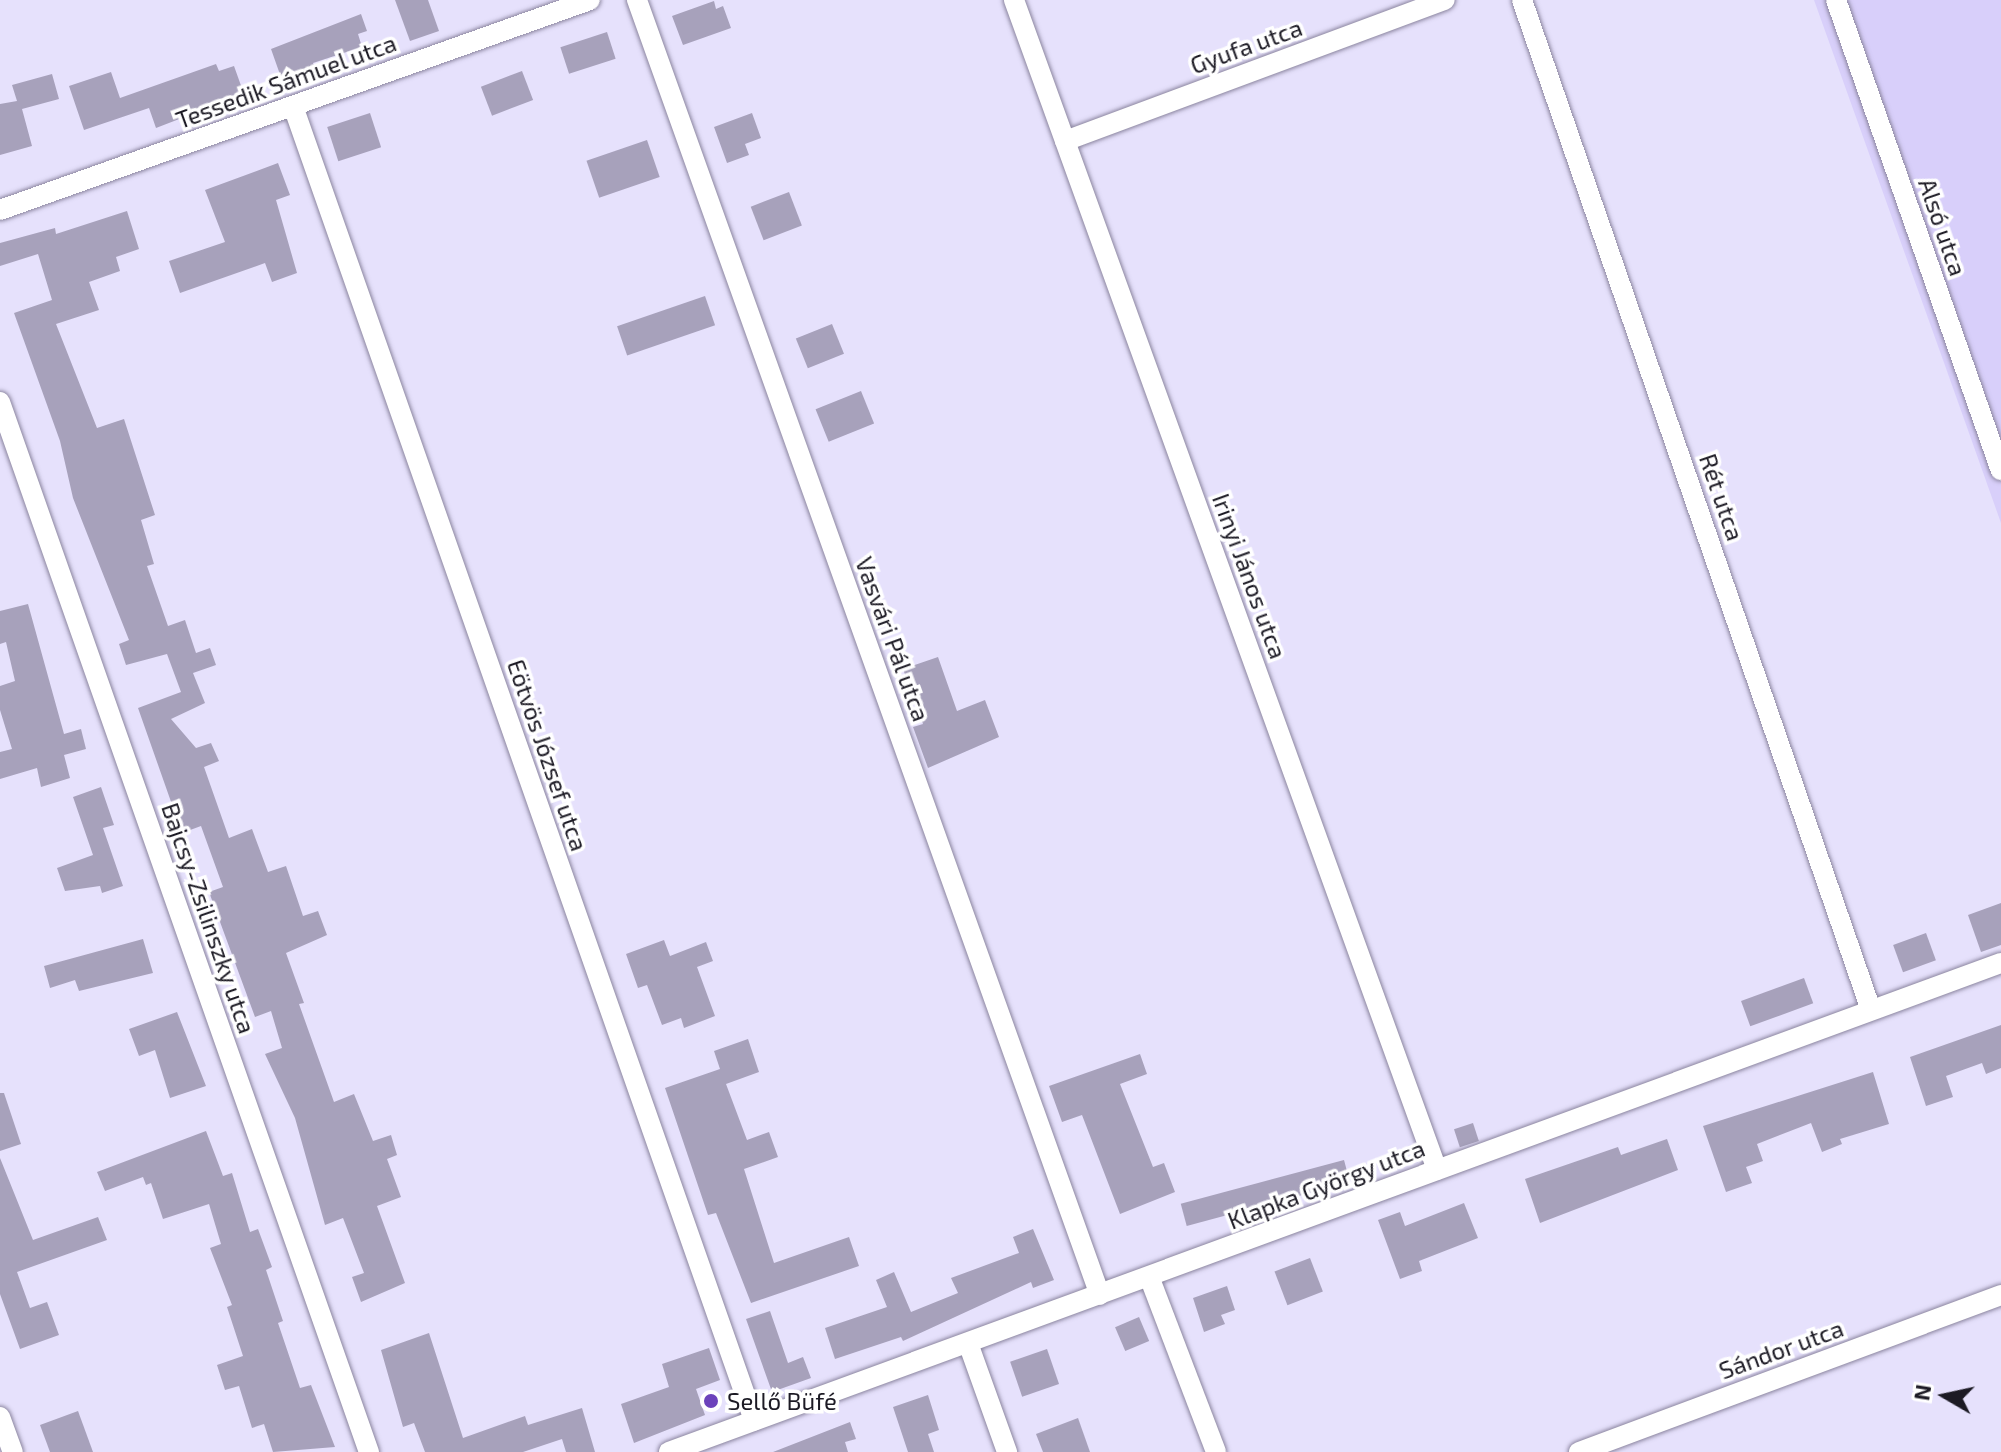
<!DOCTYPE html>
<meta charset="utf-8">
<style>
body{margin:0}
#map{position:relative;width:2001px;height:1452px;overflow:hidden;background:#e6e1fc;font-family:"Exo 2",sans-serif}
div>[style]{position:absolute}
.green>*{inset:0;background:#d8cffa}
.building>*{inset:0;background:#a7a1bb;transform-origin:0 0}
.roads{filter:drop-shadow(0 0 2px #8b859f) drop-shadow(0 0 2px #8b859f)}
.minor>*{height:20px;margin:-10px;padding:0 10px;transform-origin:10px;border-radius:10px;background:#fff}
.dots>*{width:22px;height:22px;translate:-50% -50%;box-sizing:border-box;border:4px solid #fff;border-radius:50%}
span{translate:-50% -50%;white-space:nowrap;text-align:center;line-height:1.15;-webkit-text-stroke:7px #fff;paint-order:stroke}
.street-label{font-size:24px;color:#1c1a24}
.poi-label{font-size:24px;color:#1c1a24}
.left{translate:0 -50%;text-align:left}
.north{position:absolute;left:1905px;top:1356px;width:80px;height:80px;-webkit-text-stroke:6px #fff;paint-order:stroke;rotate:279deg;font-size:22px;font-weight:700;line-height:32px;text-align:center;color:#1c1a24}
.north::after{content:'';display:block;margin:auto;width:28px;height:36px;background:#1c1a24;clip-path:polygon(50% 0,100% 100%,50% 72%,0 100%)}
</style>
<div id="map">
<div class="green">
<i style="clip-path:polygon(1814px 0,2001px 0,2001px 523px,1943px 360px)"></i>
</div>
<div class="building">
<i style="clip-path:polygon(395px 0,428px 0,439px 31px,410px 41px)"></i>
<i style="clip-path:polygon(714px 1px,716px 9px,723px 6px,731px 28px,683px 45px,672px 16px)"></i>
<i style="clip-path:polygon(361px 14px,367px 31px,358px 34px,362px 47px,313px 63px,316px 70px,283px 83px,271px 49px)"></i>
<i style="left:607px;top:32px;width:28px;height:49px;rotate:72deg"></i>
<i style="clip-path:polygon(216px 64px,219px 71px,234px 66px,244px 94px,156px 128px,149px 108px,84px 130px,69px 86px,111px 72px,120px 98px)"></i>
<i style="left:522px;top:71px;width:31px;height:44px;rotate:69deg"></i>
<i style="clip-path:polygon(52px 74px,59px 99px,22px 109px,32px 146px,0 155px,0 104px,17px 101px,12px 85px)"></i>
<i style="left:370px;top:113px;width:36px;height:45px;rotate:72deg"></i>
<i style="clip-path:polygon(752px 113px,761px 138px,745px 144px,749px 155px,727px 163px,714px 127px)"></i>
<i style="left:647px;top:140px;width:39px;height:64px;rotate:71deg"></i>
<i style="clip-path:polygon(278px 163px,290px 195px,276px 200px,297px 273px,272px 282px,265px 263px,180px 293px,169px 261px,225px 242px,205px 190px)"></i>
<i style="left:789px;top:192px;width:36px;height:41px;rotate:69deg"></i>
<i style="clip-path:polygon(127px 211px,139px 249px,116px 257px,120px 271px,89px 282px,99px 310px,56px 324px,97px 428px,124px 419px,155px 515px,141px 520px,154px 564px,147px 566px,168px 626px,185px 620px,196px 653px,210px 648px,216px 665px,193px 673px,205px 703px,171px 719px,196px 748px,211px 743px,219px 761px,204px 767px,229px 838px,252px 829px,268px 872px,286px 866px,303px 916px,318px 911px,327px 935px,286px 953px,304px 1003px,299px 1004px,334px 1102px,354px 1094px,373px 1141px,391px 1135px,397px 1155px,387px 1159px,401px 1197px,377px 1206px,405px 1283px,361px 1302px,352px 1277px,364px 1273px,343px 1218px,325px 1225px,295px 1118px,265px 1054px,282px 1048px,271px 1011px,255px 1017px,209px 892px,223px 887px,201px 826px,182px 833px,138px 708px,181px 692px,167px 654px,126px 665px,119px 644px,129px 640px,73px 498px,60px 441px,14px 313px,52px 300px,38px 254px,0 266px,0 243px,55px 228px,56px 234px)"></i>
<i style="left:705px;top:296px;width:31px;height:93px;rotate:71deg"></i>
<i style="left:832px;top:324px;width:32px;height:39px;rotate:68deg"></i>
<i style="left:861px;top:391px;width:35px;height:49px;rotate:68deg"></i>
<i style="clip-path:polygon(28px 604px,64px 734px,81px 729px,86px 749px,64px 755px,70px 778px,41px 787px,37px 768px,0 779px,0 752px,12px 749px,0 710px,0 686px,15px 681px,6px 642px,0 644px,0 611px)"></i>
<i style="clip-path:polygon(938px 657px,957px 711px,985px 700px,999px 737px,928px 768px,913px 727px,923px 724px,903px 669px)"></i>
<i style="clip-path:polygon(101px 787px,114px 825px,103px 828px,123px 886px,102px 893px,100px 886px,65px 891px,57px 868px,93px 855px,73px 797px)"></i>
<i style="clip-path:polygon(2001px 903px,2001px 945px,1981px 952px,1968px 915px)"></i>
<i style="left:1926px;top:933px;width:29px;height:35px;rotate:70deg"></i>
<i style="clip-path:polygon(143px 939px,153px 973px,79px 991px,75px 980px,50px 988px,44px 966px)"></i>
<i style="clip-path:polygon(664px 940px,670px 956px,706px 942px,713px 961px,697px 967px,715px 1016px,684px 1028px,681px 1018px,662px 1025px,647px 985px,638px 988px,626px 954px)"></i>
<i style="left:1804px;top:978px;width:27px;height:67px;rotate:70deg"></i>
<i style="clip-path:polygon(177px 1012px,206px 1086px,170px 1098px,155px 1050px,139px 1056px,129px 1029px)"></i>
<i style="clip-path:polygon(2001px 1025px,2001px 1068px,1986px 1074px,1982px 1063px,1946px 1076px,1953px 1097px,1926px 1106px,1910px 1057px)"></i>
<i style="clip-path:polygon(748px 1039px,759px 1072px,726px 1084px,747px 1140px,769px 1132px,778px 1157px,744px 1169px,774px 1263px,849px 1237px,859px 1266px,751px 1303px,716px 1213px,708px 1215px,665px 1088px,720px 1069px,714px 1051px)"></i>
<i style="clip-path:polygon(1140px 1054px,1147px 1074px,1120px 1084px,1153px 1167px,1164px 1163px,1175px 1192px,1120px 1214px,1082px 1115px,1062px 1122px,1049px 1086px)"></i>
<i style="clip-path:polygon(1873px 1072px,1889px 1124px,1840px 1139px,1842px 1144px,1822px 1152px,1811px 1123px,1757px 1144px,1763px 1161px,1746px 1167px,1752px 1183px,1726px 1192px,1703px 1126px)"></i>
<i style="clip-path:polygon(0 1093px,4px 1093px,21px 1144px,0 1151px)"></i>
<i style="left:1473px;top:1123px;width:19px;height:20px;rotate:72deg"></i>
<i style="clip-path:polygon(206px 1131px,223px 1176px,232px 1173px,250px 1232px,258px 1229px,272px 1267px,266px 1270px,283px 1321px,278px 1323px,300px 1388px,311px 1385px,335px 1447px,273px 1452px,264px 1424px,252px 1428px,239px 1386px,225px 1390px,217px 1365px,243px 1356px,227px 1307px,232px 1305px,210px 1248px,221px 1244px,209px 1204px,163px 1219px,151px 1183px,146px 1185px,143px 1177px,105px 1191px,97px 1172px)"></i>
<i style="clip-path:polygon(1667px 1139px,1678px 1170px,1540px 1223px,1525px 1179px,1618px 1147px,1621px 1155px)"></i>
<i style="clip-path:polygon(0 1158px,33px 1240px,98px 1217px,107px 1240px,17px 1272px,30px 1308px,47px 1302px,59px 1335px,20px 1349px,0 1294px)"></i>
<i style="left:1344px;top:1160px;width:23px;height:169px;rotate:75deg"></i>
<i style="clip-path:polygon(1464px 1203px,1478px 1238px,1419px 1261px,1422px 1271px,1400px 1279px,1378px 1220px,1400px 1212px,1405px 1226px)"></i>
<i style="clip-path:polygon(1033px 1229px,1054px 1280px,1033px 1288px,1031px 1282px,903px 1341px,901px 1337px,835px 1359px,825px 1328px,887px 1307px,876px 1280px,894px 1272px,911px 1312px,958px 1293px,951px 1278px,1019px 1253px,1013px 1237px)"></i>
<i style="left:1310px;top:1258px;width:36px;height:38px;rotate:69deg"></i>
<i style="clip-path:polygon(1227px 1286px,1235px 1310px,1221px 1315px,1225px 1324px,1204px 1332px,1193px 1298px)"></i>
<i style="clip-path:polygon(770px 1311px,788px 1363px,803px 1357px,811px 1378px,772px 1392px,746px 1319px)"></i>
<i style="left:1139px;top:1317px;width:26px;height:26px;rotate:67deg"></i>
<i style="clip-path:polygon(429px 1333px,463px 1438px,525px 1416px,528px 1425px,582px 1408px,595px 1452px,566px 1452px,562px 1439px,523px 1452px,425px 1452px,414px 1423px,403px 1427px,381px 1350px)"></i>
<i style="clip-path:polygon(709px 1348px,720px 1380px,696px 1389px,705px 1415px,634px 1443px,621px 1404px,669px 1387px,662px 1364px)"></i>
<i style="left:1047px;top:1349px;width:37px;height:39px;rotate:71deg"></i>
<i style="clip-path:polygon(928px 1395px,939px 1430px,928px 1434px,934px 1452px,908px 1452px,893px 1407px)"></i>
<i style="clip-path:polygon(78px 1411px,93px 1452px,50px 1452px,40px 1425px)"></i>
<i style="clip-path:polygon(1078px 1418px,1090px 1452px,1043px 1452px,1036px 1434px)"></i>
<i style="clip-path:polygon(850px 1422px,856px 1439px,845px 1442px,848px 1452px,773px 1452px)"></i>
</div>
<div class="roads">
<div class="minor">
<i style="left:637px;top:0;width:1375px;rotate:70.33deg"></i>
<i style="left:1014px;top:0;width:1244px;rotate:70.12deg"></i>
<i style="left:1522px;top:0;width:1069px;rotate:70.94deg"></i>
<i style="left:1836px;top:0;width:498px;rotate:70.7deg"></i>
<i style="left:293px;top:106px;width:1393px;rotate:70.67deg"></i>
<i style="left:1065px;top:141px;width:405px;rotate:-20.4deg"></i>
<i style="left:0;top:210px;width:626px;rotate:-19.59deg"></i>
<i style="left:0;top:402px;width:1113px;rotate:70.64deg"></i>
<i style="left:1150px;top:1279px;width:185px;rotate:69.1deg"></i>
<i style="left:968px;top:1343px;width:116px;rotate:70.3deg"></i>
<i style="left:0;top:1417px;width:37px;rotate:70deg"></i>
<i style="left:669px;top:1452px;width:1419px;rotate:-20.16deg"></i>
<i style="left:1579px;top:1452px;width:450px;rotate:-20.4deg"></i>
</div>
</div>
<div class="dots">
<i style="left:711px;top:1401px;background:#6c42bb"></i>
</div>
<div class="street-label">
<span style="left:1246px;top:46px;rotate:-20deg">Gyufa utca</span>
<span style="left:286px;top:81px;rotate:-20deg">Tessedik Sámuel utca</span>
<span style="left:1943px;top:227px;rotate:71deg">Alsó utca</span>
<span style="left:1722px;top:497px;rotate:71deg">Rét utca</span>
<span style="left:1250px;top:576px;rotate:70deg">Irinyi János utca</span>
<span style="left:893px;top:639px;rotate:70deg">Vasvári Pál utca</span>
<span style="left:548px;top:755px;rotate:71deg">Eötvös József utca</span>
<span style="left:209px;top:918px;rotate:71deg">Bajcsy-Zsilinszky utca</span>
<span style="left:1326px;top:1184px;rotate:-21deg">Klapka György utca</span>
<span style="left:1781px;top:1349px;rotate:-20deg">Sándor utca</span>
</div>
<div class="poi-label">
<span class="left" style="left:727px;top:1401px">Sellő Büfé</span>
</div>
<div class="north">N</div>
</div>
